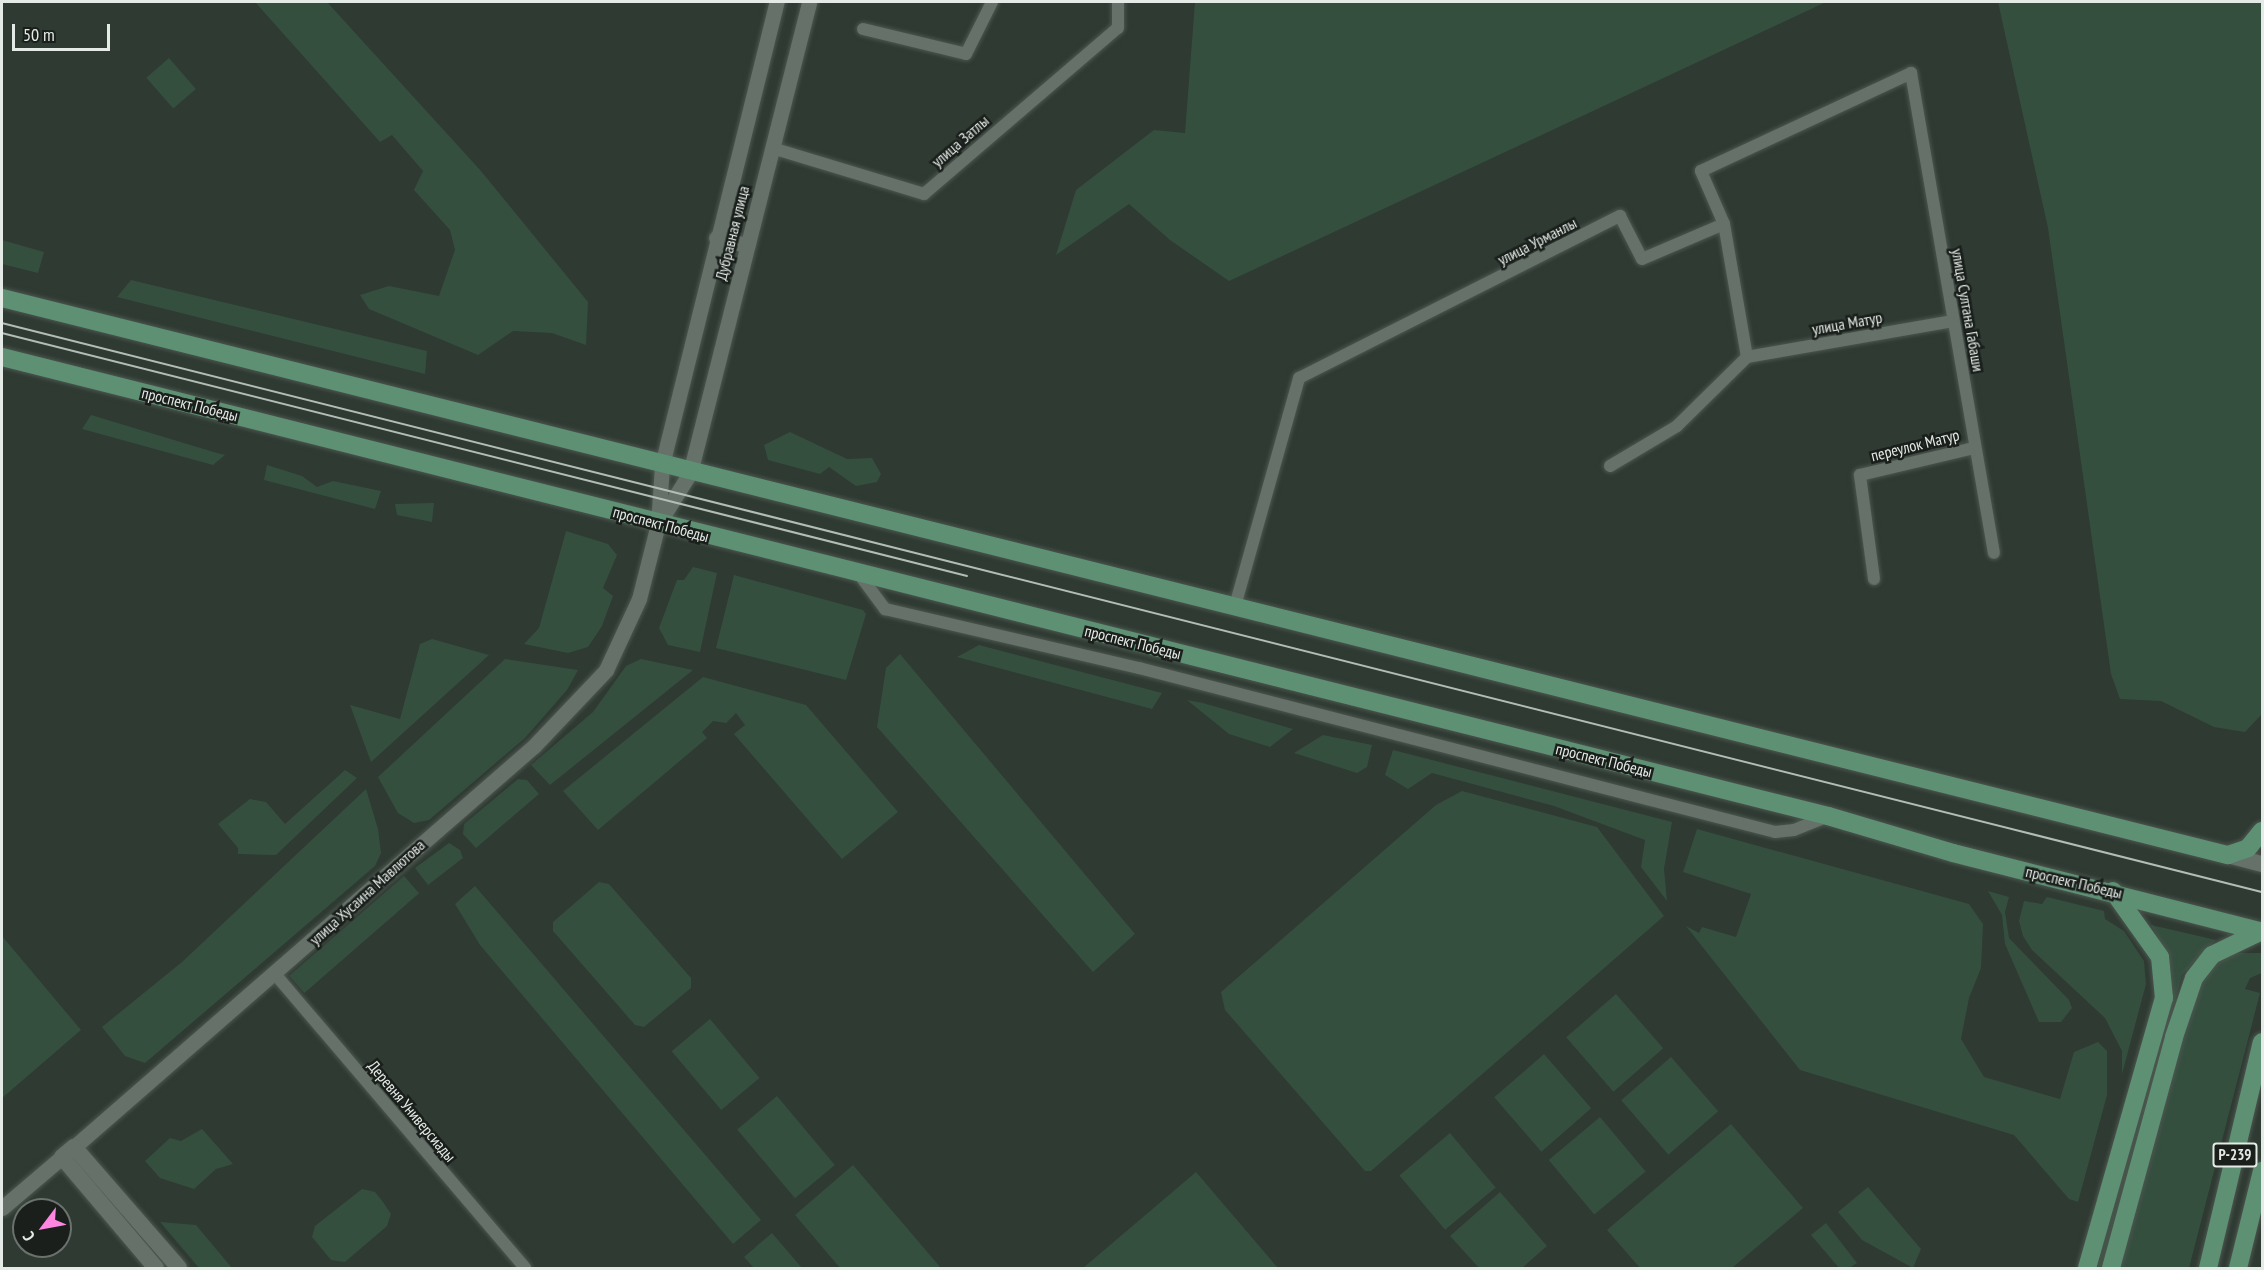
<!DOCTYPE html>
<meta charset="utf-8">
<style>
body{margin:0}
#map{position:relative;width:2264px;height:1270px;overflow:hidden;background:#2e3a32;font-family:"PT Sans Narrow",sans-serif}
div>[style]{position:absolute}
.green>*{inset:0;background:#354f3f;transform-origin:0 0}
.roads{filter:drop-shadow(0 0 2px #4c564f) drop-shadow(0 0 2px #4c564f)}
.minor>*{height:12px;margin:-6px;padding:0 6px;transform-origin:6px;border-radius:6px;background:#657169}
.tertiary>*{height:15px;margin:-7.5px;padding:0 7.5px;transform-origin:7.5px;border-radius:7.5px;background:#657169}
.secondary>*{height:16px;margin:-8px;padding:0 8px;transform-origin:8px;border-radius:8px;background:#657169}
.primary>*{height:18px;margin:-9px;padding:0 9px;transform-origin:9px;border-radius:9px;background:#5e9174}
.tram>*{height:1.5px;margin:-0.75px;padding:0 0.75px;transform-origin:0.75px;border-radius:0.75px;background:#b4bcb7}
span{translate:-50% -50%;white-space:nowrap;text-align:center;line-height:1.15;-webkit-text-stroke:5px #1a1f1c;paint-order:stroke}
.shield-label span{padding:2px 4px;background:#1a1f1c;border:2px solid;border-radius:4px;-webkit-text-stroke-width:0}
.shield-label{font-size:15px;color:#e4ebe6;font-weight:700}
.street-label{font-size:16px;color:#e4ebe6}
.frame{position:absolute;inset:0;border:3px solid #e4ebe6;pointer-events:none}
.north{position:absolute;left:12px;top:1198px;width:60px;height:60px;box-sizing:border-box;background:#1a1f1c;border:2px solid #6b716d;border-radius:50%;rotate:238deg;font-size:16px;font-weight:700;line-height:24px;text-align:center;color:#e4ebe6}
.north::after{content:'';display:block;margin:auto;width:21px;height:27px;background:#fe85e0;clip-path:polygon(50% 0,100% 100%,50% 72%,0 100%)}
.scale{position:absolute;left:12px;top:24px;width:98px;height:27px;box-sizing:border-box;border:3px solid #e4ebe6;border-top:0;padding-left:8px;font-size:18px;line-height:21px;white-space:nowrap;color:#e4ebe6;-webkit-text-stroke:4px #1a1f1c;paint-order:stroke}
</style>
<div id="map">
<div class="green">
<i style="clip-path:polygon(255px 2px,327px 2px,481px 171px,588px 302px,586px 345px,552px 333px,513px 331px,478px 355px,369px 309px,360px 295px,389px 286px,439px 296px,455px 250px,450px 230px,414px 190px,423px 171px,392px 135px,380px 142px)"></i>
<i style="clip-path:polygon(1195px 2px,1826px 2px,1229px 281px,1170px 240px,1129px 204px,1056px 255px,1076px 190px,1154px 130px,1185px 133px)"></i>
<i style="clip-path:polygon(1998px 2px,2262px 2px,2262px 714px,2245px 732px,2214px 727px,2161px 701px,2120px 699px,2111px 674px,2048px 228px)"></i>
<i style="left:169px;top:58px;width:41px;height:30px;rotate:49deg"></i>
<i style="clip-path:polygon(2px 240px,44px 252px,38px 273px,2px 264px)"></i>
<i style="clip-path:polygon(131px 280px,427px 351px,425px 374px,117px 297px)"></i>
<i style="clip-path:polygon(91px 415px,217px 453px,225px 455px,213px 465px,82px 429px)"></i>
<i style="clip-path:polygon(790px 432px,847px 459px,872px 458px,881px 474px,877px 482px,856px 486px,829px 467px,820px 474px,768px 460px,764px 445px)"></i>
<i style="clip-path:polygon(267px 465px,302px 476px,317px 487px,333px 481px,381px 491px,375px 509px,264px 480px)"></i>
<i style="clip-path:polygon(434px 503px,432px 522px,397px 515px,395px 504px)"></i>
<i style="clip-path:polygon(566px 531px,608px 544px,617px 555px,603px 588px,613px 596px,602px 626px,588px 647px,568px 653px,524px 644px,539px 628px)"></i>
<i style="clip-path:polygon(693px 567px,717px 573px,700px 652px,668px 645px,659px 628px,677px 580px,684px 580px)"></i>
<i style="clip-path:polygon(734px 575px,863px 610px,866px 614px,846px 680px,716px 648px)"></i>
<i style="clip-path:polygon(432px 639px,489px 655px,371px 762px,350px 705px,400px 719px,420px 644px)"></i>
<i style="clip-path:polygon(979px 645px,1162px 693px,1152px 709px,957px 657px)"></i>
<i style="clip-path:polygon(900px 654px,1135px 934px,1093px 972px,877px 727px,886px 668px)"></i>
<i style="clip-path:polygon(505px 659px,578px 670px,567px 690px,525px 738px,429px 820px,414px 823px,398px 813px,378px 777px)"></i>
<i style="clip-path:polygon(641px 659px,693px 670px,550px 785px,531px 765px,593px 712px,626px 666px)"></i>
<i style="clip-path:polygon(703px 677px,806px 705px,898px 812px,842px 859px,734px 734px,745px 725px,736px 713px,726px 723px,713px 721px,702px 732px,707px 738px,598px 830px,563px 791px)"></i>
<i style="clip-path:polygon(1187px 700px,1203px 703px,1293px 729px,1270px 747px,1229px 734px)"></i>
<i style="clip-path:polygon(1323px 735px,1372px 745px,1367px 767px,1357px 773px,1294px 753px)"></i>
<i style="clip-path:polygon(1393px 750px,1672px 822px,1664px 869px,1667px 901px,1641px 867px,1645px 840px,1554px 806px,1432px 773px,1408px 789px,1385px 775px)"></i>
<i style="clip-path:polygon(345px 770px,357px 778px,276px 855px,238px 854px,238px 848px,218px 824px,250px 799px,266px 802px,285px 824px)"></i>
<i style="clip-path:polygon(518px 779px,527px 780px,539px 794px,476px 848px,463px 834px,464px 824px)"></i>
<i style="clip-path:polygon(366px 789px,378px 829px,381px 853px,375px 866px,145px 1063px,125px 1056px,102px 1027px,182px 962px)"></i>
<i style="clip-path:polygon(1462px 791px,1597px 827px,1664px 916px,1371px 1171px,1365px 1171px,1225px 1010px,1221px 992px,1436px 805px)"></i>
<i style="clip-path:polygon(1697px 829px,1969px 904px,1983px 924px,1981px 968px,1969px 998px,1961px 1039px,1984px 1077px,2060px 1099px,2074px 1052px,2098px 1042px,2107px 1051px,2107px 1095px,2078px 1202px,2069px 1199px,2014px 1135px,1800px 1070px,1686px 926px,1699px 933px,1702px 927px,1736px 937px,1751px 894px,1683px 872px)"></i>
<i style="clip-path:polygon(449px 843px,460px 850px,463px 858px,428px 885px,415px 868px)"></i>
<i style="left:404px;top:876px;width:23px;height:152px;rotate:49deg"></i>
<i style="clip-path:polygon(599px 882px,609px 884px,691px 978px,691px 988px,644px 1027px,635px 1025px,553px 931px,553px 922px)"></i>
<i style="clip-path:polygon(475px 886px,761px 1220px,733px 1244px,480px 945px,455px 904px)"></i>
<i style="clip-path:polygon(1988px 891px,2009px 897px,2005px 912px,2009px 938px,2069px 1000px,2072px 1008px,2061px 1022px,2039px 1022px,2005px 944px,2002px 915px)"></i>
<i style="clip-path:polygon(2047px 897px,2104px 911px,2105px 919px,2124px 931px,2144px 961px,2146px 984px,2122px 1074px,2122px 1051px,2105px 1018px,2032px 950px,2023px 936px,2019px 921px,2024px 901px,2042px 904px)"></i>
<i style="clip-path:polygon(2151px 925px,2216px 940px,2182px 975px,2103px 1268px,2097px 1268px,2171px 997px,2167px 955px)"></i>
<i style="clip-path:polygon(2px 936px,81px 1030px,2px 1098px)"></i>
<i style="clip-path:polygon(2233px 953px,2262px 953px,2262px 973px,2250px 978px,2245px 989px,2260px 993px,2189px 1268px,2120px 1268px,2193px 986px,2209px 965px)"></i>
<i style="left:1616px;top:994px;width:72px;height:66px;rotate:49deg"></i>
<i style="left:710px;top:1019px;width:77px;height:50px;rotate:50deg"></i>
<i style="left:1544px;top:1054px;width:72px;height:66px;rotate:49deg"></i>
<i style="left:1671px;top:1057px;width:72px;height:66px;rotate:49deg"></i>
<i style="left:777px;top:1096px;width:90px;height:52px;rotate:50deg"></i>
<i style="left:1600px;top:1117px;width:71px;height:67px;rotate:50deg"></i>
<i style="clip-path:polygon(1731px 1124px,1803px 1208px,1732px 1268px,1640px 1268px,1607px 1230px)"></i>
<i style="clip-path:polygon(202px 1129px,233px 1164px,216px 1169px,194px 1189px,160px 1178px,145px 1161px,170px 1138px,181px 1141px)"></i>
<i style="left:1450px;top:1133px;width:71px;height:66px;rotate:50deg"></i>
<i style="clip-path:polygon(853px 1165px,941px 1268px,840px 1268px,795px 1215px)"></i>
<i style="clip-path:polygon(1196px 1172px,1278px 1268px,1083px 1268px)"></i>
<i style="clip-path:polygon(1868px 1187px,1921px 1249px,1913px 1268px,1862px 1240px,1838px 1212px)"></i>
<i style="clip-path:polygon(362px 1189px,375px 1192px,383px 1202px,391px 1214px,387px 1226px,345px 1262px,331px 1260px,312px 1237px,315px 1226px)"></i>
<i style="clip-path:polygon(1500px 1192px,1547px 1246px,1522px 1268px,1479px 1268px,1450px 1236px)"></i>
<i style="clip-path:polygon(160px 1222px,196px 1225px,232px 1268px,199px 1268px)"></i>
<i style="clip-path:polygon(1826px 1223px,1857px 1263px,1849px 1268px,1839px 1268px,1811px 1235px)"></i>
<i style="clip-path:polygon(772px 1233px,802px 1268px,754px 1268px,744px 1257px)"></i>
</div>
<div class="roads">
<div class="minor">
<i style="left:863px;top:29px;width:106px;rotate:13.6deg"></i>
<i style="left:966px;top:54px;width:58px;rotate:-63.4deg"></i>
<i style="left:772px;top:148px;width:159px;rotate:16.8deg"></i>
<i style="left:924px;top:194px;width:255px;rotate:-40.6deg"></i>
<i style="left:1118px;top:28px;width:26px;rotate:-90deg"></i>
<i style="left:1747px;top:357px;width:209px;rotate:-9.9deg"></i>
<i style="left:1610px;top:466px;width:78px;rotate:-30.8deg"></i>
<i style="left:1677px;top:426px;width:98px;rotate:-44.6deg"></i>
<i style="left:1747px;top:357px;width:135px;rotate:-99.8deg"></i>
<i style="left:859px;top:574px;width:44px;rotate:53.4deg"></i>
<i style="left:885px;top:609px;width:261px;rotate:13.1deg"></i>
<i style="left:1139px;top:668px;width:657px;rotate:14.46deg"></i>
<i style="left:1775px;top:832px;width:19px;rotate:-6deg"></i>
<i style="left:1794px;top:830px;width:37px;rotate:-22deg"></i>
<i style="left:1874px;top:579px;width:105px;rotate:-97.7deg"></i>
<i style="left:1860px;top:475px;width:117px;rotate:-13.3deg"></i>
<i style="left:1235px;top:606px;width:237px;rotate:-74.3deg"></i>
<i style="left:1299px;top:378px;width:360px;rotate:-26.8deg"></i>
<i style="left:1620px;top:216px;width:48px;rotate:62.9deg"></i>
<i style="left:1642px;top:259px;width:89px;rotate:-23.1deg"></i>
<i style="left:1724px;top:224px;width:58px;rotate:-113.5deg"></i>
<i style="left:1701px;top:171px;width:232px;rotate:-25deg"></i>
<i style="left:1911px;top:73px;width:487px;rotate:80.2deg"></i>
<i style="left:275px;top:974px;width:386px;rotate:49.6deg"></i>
</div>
<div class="tertiary">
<i style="left:716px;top:238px;width:32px;rotate:13deg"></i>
<i style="left:660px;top:521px;width:57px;rotate:-58deg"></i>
<i style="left:690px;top:473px;width:486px;rotate:-75.8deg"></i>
<i style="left:74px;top:1147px;width:610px;rotate:-41.08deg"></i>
<i style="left:534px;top:746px;width:105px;rotate:-46.5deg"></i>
<i style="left:606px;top:670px;width:78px;rotate:-65.1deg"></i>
<i style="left:639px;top:599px;width:77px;rotate:-75.8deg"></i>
<i style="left:658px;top:524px;width:59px;rotate:-86.1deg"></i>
<i style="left:662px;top:465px;width:477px;rotate:-76.1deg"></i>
<i style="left:2px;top:1208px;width:79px;rotate:-40.4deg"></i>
</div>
<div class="secondary">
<i style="left:2228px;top:855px;width:35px;rotate:15deg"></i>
<i style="left:156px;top:1268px;width:145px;rotate:-130.3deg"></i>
<i style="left:62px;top:1157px;width:16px;rotate:-40deg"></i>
<i style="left:74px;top:1147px;width:160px;rotate:49deg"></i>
</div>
<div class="primary">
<i style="left:2px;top:298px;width:2295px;rotate:14.05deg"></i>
<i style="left:2228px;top:855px;width:21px;rotate:-19deg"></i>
<i style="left:2248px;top:848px;width:22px;rotate:-51deg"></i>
<i style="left:2px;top:357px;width:1883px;rotate:14.11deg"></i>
<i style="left:1828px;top:816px;width:130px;rotate:16.5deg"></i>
<i style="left:1953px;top:853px;width:319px;rotate:14.3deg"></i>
<i style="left:2087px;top:1268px;width:281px;rotate:-74.1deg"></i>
<i style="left:2164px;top:998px;width:41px;rotate:-95.6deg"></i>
<i style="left:2160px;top:957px;width:81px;rotate:-125.5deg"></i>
<i style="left:2111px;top:1268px;width:239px;rotate:-74.7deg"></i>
<i style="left:2174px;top:1037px;width:62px;rotate:-71.3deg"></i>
<i style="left:2194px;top:978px;width:29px;rotate:-52deg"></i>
<i style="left:2212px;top:955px;width:55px;rotate:-25.6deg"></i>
<i style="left:2208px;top:1268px;width:232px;rotate:-76.6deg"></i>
<i style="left:2238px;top:1268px;width:100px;rotate:-76.1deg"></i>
</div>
</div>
<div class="tram">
<i style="left:2px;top:323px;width:2331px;rotate:14.13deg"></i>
<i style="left:2px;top:333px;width:995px;rotate:14.13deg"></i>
</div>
<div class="shield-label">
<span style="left:2235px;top:1155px">Р-239</span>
</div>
<div class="street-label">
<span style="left:960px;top:141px;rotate:-41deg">улица Затлы</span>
<span style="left:732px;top:233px;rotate:-76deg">Дубравная улица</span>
<span style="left:1537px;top:241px;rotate:-27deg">улица Урманлы</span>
<span style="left:1968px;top:310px;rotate:80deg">улица Султана Габаши</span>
<span style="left:1847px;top:323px;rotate:-10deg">улица Матур</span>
<span style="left:190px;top:404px;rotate:14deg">проспект Победы</span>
<span style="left:1915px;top:445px;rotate:-14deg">переулок Матур</span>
<span style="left:661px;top:524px;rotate:15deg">проспект Победы</span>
<span style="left:1133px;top:642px;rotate:14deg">проспект Победы</span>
<span style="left:1604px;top:760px;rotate:14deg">проспект Победы</span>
<span style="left:2074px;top:882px;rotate:13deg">проспект Победы</span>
<span style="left:367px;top:892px;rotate:-42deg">улица Хусаина Мавлютова</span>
<span style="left:412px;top:1111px;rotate:50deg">Деревня Универсиады</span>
</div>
<div class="frame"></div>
<div class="north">С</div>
<div class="scale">50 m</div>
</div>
